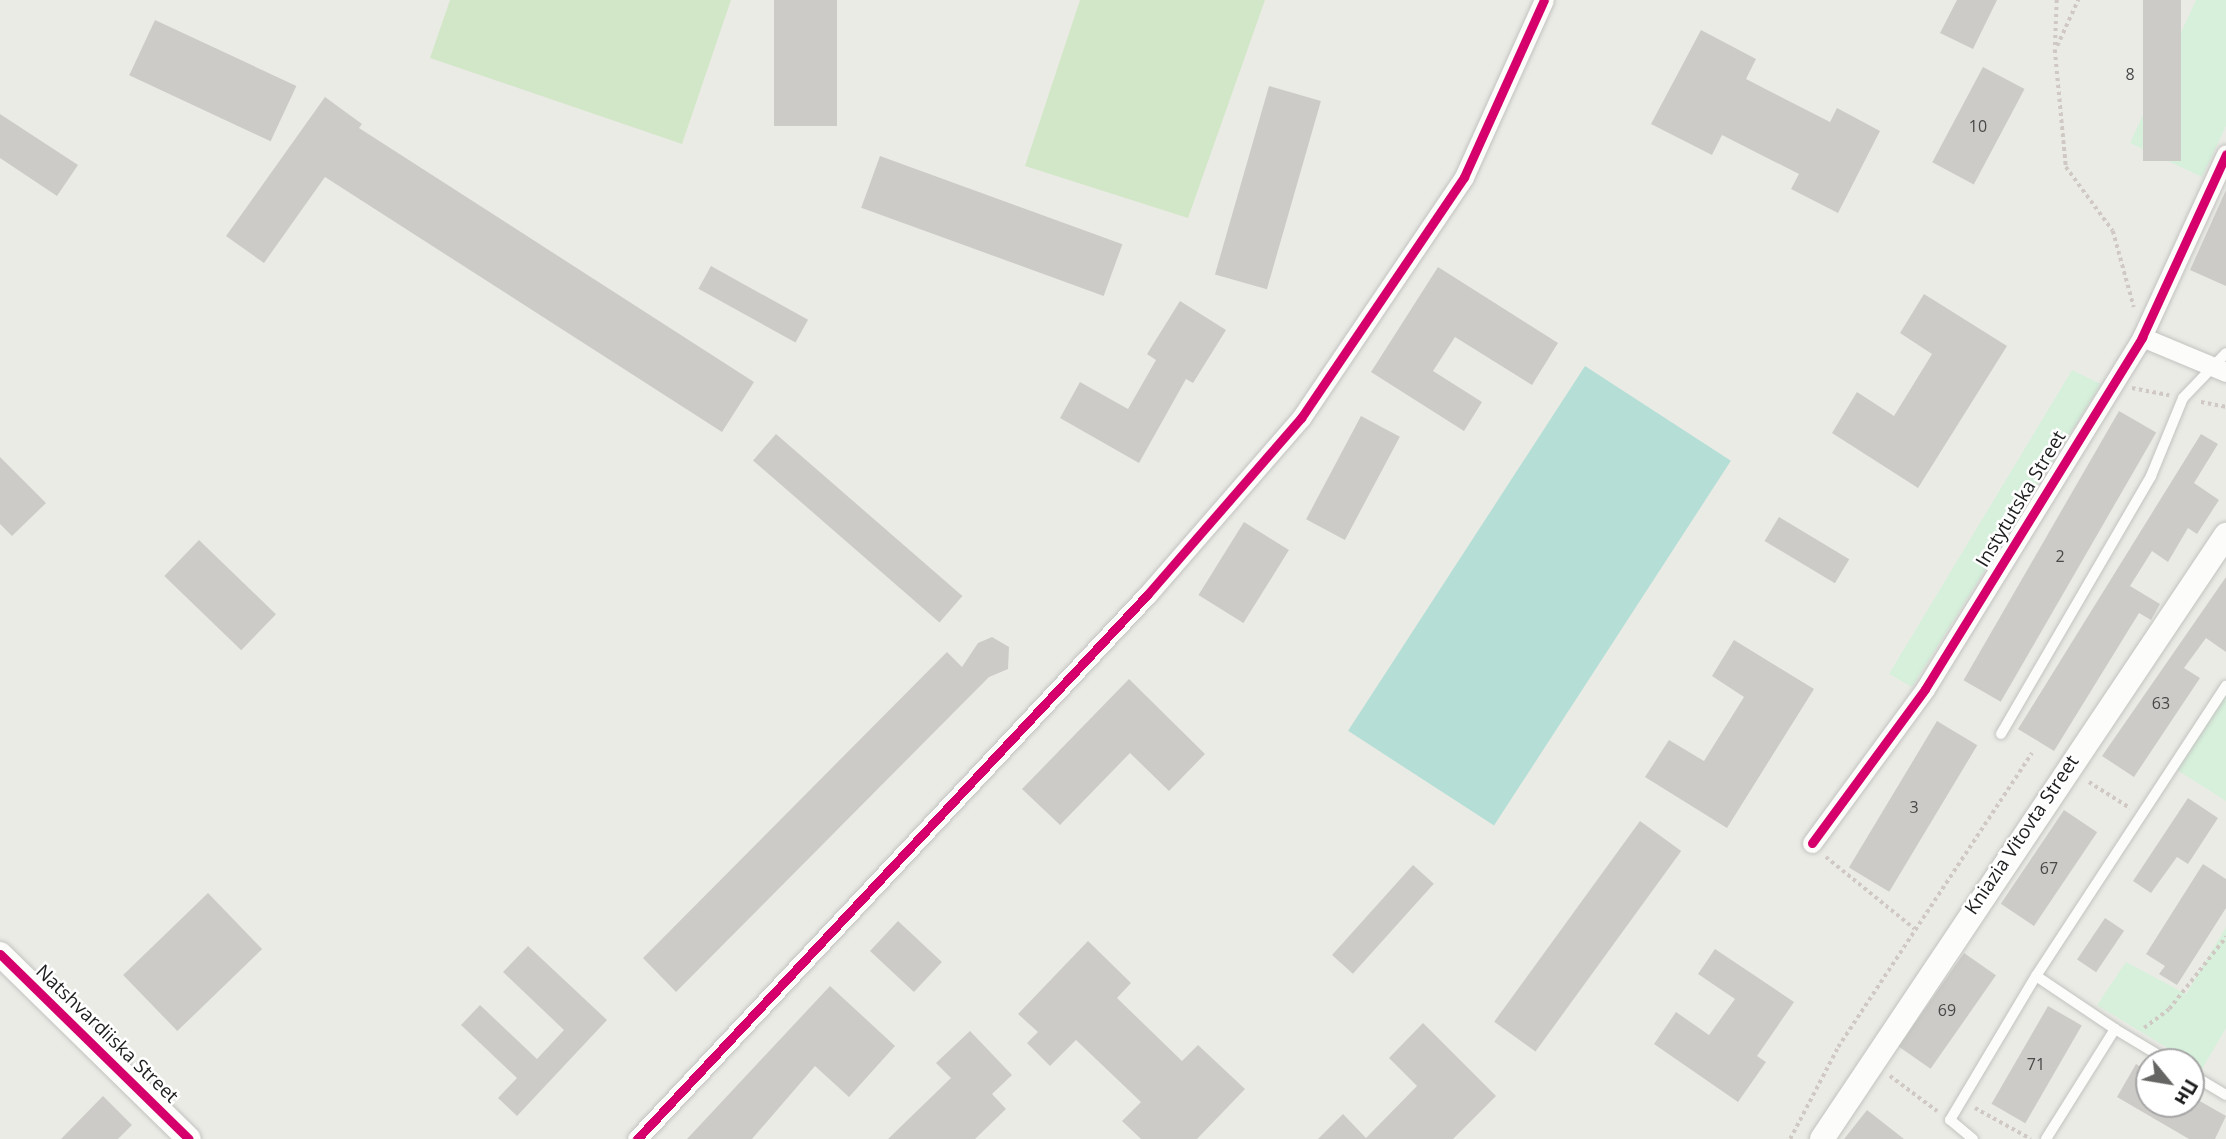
<!DOCTYPE html>
<meta charset="utf-8">
<style>
body{margin:0}
#map{position:relative;width:2226px;height:1139px;overflow:hidden;background:#ebebe6;font-family:"Open Sans",sans-serif}
div>[style]{position:absolute}
.grass>*{inset:0;background:#d2e7c7}
.park>*{inset:0;background:#d6f0db}
.pitch>*{inset:0;background:#b5dfd6;transform-origin:0 0}
.building>*{inset:0;background:#cccbc7;transform-origin:0 0}
.path>*{height:3.5px;margin-top:-1.75px;transform-origin:0;background:repeating-linear-gradient(90deg,#d0c8c3 0 3.5px,transparent 0 7px)}
.roads{filter:drop-shadow(0 0 2px #c2c2c0) drop-shadow(0 0 2px #c2c2c0)}
.service>*{height:10px;margin:-5px;padding:0 5px;transform-origin:5px;border-radius:5px;background:#fcfcfb}
.minor>*{height:19px;margin:-9.5px;padding:0 9.5px;transform-origin:9.5px;border-radius:9.5px;background:#fcfcfb}
.tertiary>*{height:24px;margin:-12px;padding:0 12px;transform-origin:12px;border-radius:12px;background:#fcfcfb}
.cycleway>*{height:9px;margin:-4.5px;padding:0 4.5px;transform-origin:4.5px;border-radius:4.5px;background:#d6006c}
span{translate:-50% -50%;white-space:nowrap;text-align:center;line-height:1.15;-webkit-text-stroke:5px #fff;paint-order:stroke}
.number-label{font-size:16px;color:#494848}
.number-label span{-webkit-text-stroke-width:0}
.street-label{font-size:19px;color:#1d1d1d}
.north{position:absolute;left:2135px;top:1048px;width:70px;height:70px;box-sizing:border-box;background:#fff;border:2px solid #a5a5a5;border-radius:50%;rotate:120deg;font-size:19px;font-weight:700;line-height:28px;text-align:center;color:#1d1d1d}
.north::after{content:'';display:block;margin:auto;width:24px;height:32px;background:#656563;clip-path:polygon(50% 0,100% 100%,50% 72%,0 100%)}
</style>
<div id="map">
<div class="grass">
<i style="clip-path:polygon(450px 0,731px 0,682px 144px,430px 58px)"></i>
<i style="clip-path:polygon(1080px 0,1265px 0,1188px 218px,1025px 166px)"></i>
</div>
<div class="park">
<i style="clip-path:polygon(2196px 0,2226px 0,2226px 126px,2202px 177px,2130px 143px)"></i>
<i style="clip-path:polygon(2072px 370px,2101px 384px,1912px 687px,1889px 674px)"></i>
<i style="clip-path:polygon(2226px 692px,2226px 801px,2177px 770px)"></i>
<i style="clip-path:polygon(2226px 927px,2226px 1028px,2202px 1069px,2097px 1005px,2126px 962px,2186px 994px)"></i>
</div>
<div class="pitch">
<i style="left:1585px;top:366px;width:174px;height:435px;rotate:33deg"></i>
</div>
<div class="building">
<i style="left:774px;top:0;width:63px;height:126px"></i>
<i style="clip-path:polygon(1957px 0,1997px 0,1973px 49px,1940px 33px)"></i>
<i style="left:2143px;top:0;width:38px;height:161px"></i>
<i style="left:155px;top:20px;width:156px;height:61px;rotate:25deg"></i>
<i style="clip-path:polygon(1701px 30px,1756px 59px,1746px 79px,1830px 122px,1837px 108px,1880px 131px,1838px 213px,1791px 189px,1799px 174px,1722px 135px,1712px 155px,1651px 124px)"></i>
<i style="left:1983px;top:67px;width:47px;height:108px;rotate:28deg"></i>
<i style="left:1269px;top:86px;width:54px;height:196px;rotate:16deg"></i>
<i style="clip-path:polygon(325px 97px,362px 124px,359px 128px,754px 382px,722px 432px,325px 177px,264px 263px,226px 236px)"></i>
<i style="clip-path:polygon(0 114px,78px 165px,57px 196px,0 158px)"></i>
<i style="left:880px;top:156px;width:258px;height:55px;rotate:20deg"></i>
<i style="clip-path:polygon(2226px 190px,2226px 286px,2190px 270px)"></i>
<i style="left:711px;top:266px;width:111px;height:26px;rotate:29deg"></i>
<i style="clip-path:polygon(1438px 267px,1558px 343px,1532px 385px,1455px 337px,1433px 371px,1482px 402px,1464px 431px,1371px 372px)"></i>
<i style="clip-path:polygon(1924px 294px,2007px 346px,1918px 488px,1832px 433px,1857px 392px,1894px 416px,1932px 354px,1900px 333px)"></i>
<i style="clip-path:polygon(1180px 301px,1226px 330px,1193px 383px,1186px 379px,1139px 463px,1060px 418px,1080px 382px,1128px 409px,1156px 360px,1147px 354px)"></i>
<i style="left:2119px;top:411px;width:43px;height:311px;rotate:30deg"></i>
<i style="left:1361px;top:416px;width:44px;height:117px;rotate:28deg"></i>
<i style="left:776px;top:434px;width:247px;height:35px;rotate:41deg"></i>
<i style="clip-path:polygon(2201px 434px,2218px 444px,2194px 483px,2219px 500px,2197px 534px,2188px 528px,2168px 562px,2152px 551px,2130px 586px,2160px 604px,2151px 620px,2139px 613px,2054px 751px,2018px 729px)"></i>
<i style="clip-path:polygon(0 457px,46px 503px,12px 536px,0 524px)"></i>
<i style="left:1779px;top:517px;width:82px;height:28px;rotate:31deg"></i>
<i style="left:1244px;top:522px;width:53px;height:86px;rotate:32deg"></i>
<i style="left:199px;top:540px;width:107px;height:50px;rotate:44deg"></i>
<i style="clip-path:polygon(2226px 577px,2226px 652px,2206px 638px,2184px 668px,2200px 678px,2134px 777px,2102px 756px)"></i>
<i style="clip-path:polygon(992px 637px,1009px 647px,1008px 669px,989px 677px,676px 992px,643px 958px,947px 652px,962px 667px,978px 643px)"></i>
<i style="clip-path:polygon(1734px 640px,1814px 689px,1727px 828px,1645px 777px,1669px 740px,1704px 761px,1744px 697px,1712px 676px)"></i>
<i style="clip-path:polygon(1129px 679px,1205px 754px,1169px 791px,1130px 753px,1060px 825px,1022px 789px)"></i>
<i style="left:1937px;top:721px;width:47px;height:171px;rotate:31deg"></i>
<i style="clip-path:polygon(2188px 798px,2218px 818px,2188px 864px,2177px 857px,2151px 893px,2133px 881px)"></i>
<i style="left:2064px;top:810px;width:40px;height:113px;rotate:34deg"></i>
<i style="left:1640px;top:821px;width:51px;height:248px;rotate:36deg"></i>
<i style="clip-path:polygon(2203px 864px,2226px 879px,2226px 908px,2177px 985px,2159px 974px,2165px 966px,2146px 954px)"></i>
<i style="left:1413px;top:865px;width:28px;height:121px;rotate:42deg"></i>
<i style="left:208px;top:893px;width:78px;height:118px;rotate:46deg"></i>
<i style="left:2105px;top:918px;width:23px;height:50px;rotate:34deg"></i>
<i style="left:898px;top:921px;width:60px;height:41px;rotate:43deg"></i>
<i style="clip-path:polygon(1088px 941px,1131px 983px,1117px 998px,1182px 1061px,1198px 1045px,1245px 1089px,1197px 1139px,1141px 1139px,1122px 1121px,1141px 1102px,1076px 1040px,1050px 1066px,1027px 1043px,1038px 1032px,1018px 1014px)"></i>
<i style="clip-path:polygon(528px 946px,607px 1020px,517px 1116px,498px 1098px,517px 1078px,461px 1025px,480px 1005px,537px 1059px,564px 1030px,503px 972px)"></i>
<i style="clip-path:polygon(1715px 949px,1794px 1002px,1757px 1056px,1766px 1062px,1738px 1102px,1654px 1044px,1676px 1012px,1709px 1035px,1735px 999px,1698px 974px)"></i>
<i style="left:1964px;top:953px;width:39px;height:114px;rotate:35deg"></i>
<i style="clip-path:polygon(830px 986px,895px 1046px,849px 1097px,815px 1066px,752px 1139px,687px 1139px)"></i>
<i style="left:2048px;top:1006px;width:39px;height:113px;rotate:30deg"></i>
<i style="clip-path:polygon(1423px 1023px,1496px 1096px,1453px 1139px,1318px 1139px,1343px 1114px,1366px 1138px,1417px 1086px,1389px 1058px)"></i>
<i style="clip-path:polygon(970px 1031px,1012px 1075px,992px 1094px,1006px 1109px,975px 1139px,888px 1139px,951px 1078px,936px 1063px)"></i>
<i style="clip-path:polygon(2136px 1064px,2149px 1072px,2149px 1104px,2191px 1104px,2191px 1096px,2226px 1116px,2215px 1139px,2189px 1139px,2117px 1097px)"></i>
<i style="clip-path:polygon(103px 1096px,132px 1125px,118px 1139px,61px 1139px)"></i>
<i style="clip-path:polygon(1867px 1110px,1904px 1139px,1844px 1139px)"></i>
</div>
<div class="path">
<i style="left:2057px;top:0;width:50px;rotate:92.3deg"></i>
<i style="left:2055px;top:50px;width:118px;rotate:84.6deg"></i>
<i style="left:2066px;top:167px;width:79px;rotate:53.7deg"></i>
<i style="left:2113px;top:231px;width:79px;rotate:74.6deg"></i>
<i style="left:2057px;top:46px;width:51px;rotate:-65.5deg"></i>
<i style="left:2132px;top:388px;width:38px;rotate:11deg"></i>
<i style="left:2201px;top:402px;width:25px;rotate:11deg"></i>
<i style="left:2089px;top:782px;width:49px;rotate:32.4deg"></i>
<i style="left:1826px;top:857px;width:114px;rotate:39deg"></i>
<i style="left:2144px;top:1028px;width:31px;rotate:-37deg"></i>
<i style="left:2169px;top:1009px;width:92px;rotate:-51.6deg"></i>
<i style="left:1890px;top:1076px;width:59px;rotate:36.7deg"></i>
<i style="left:1975px;top:1108px;width:64px;rotate:29deg"></i>
<i style="left:1790px;top:1139px;width:104px;rotate:-62.4deg"></i>
<i style="left:1838px;top:1047px;width:352px;rotate:-56.6deg"></i>
</div>
<div class="roads">
<div class="service">
<i style="left:2001px;top:734px;width:298px;rotate:-59.8deg"></i>
<i style="left:2151px;top:476px;width:84px;rotate:-67.7deg"></i>
<i style="left:2183px;top:398px;width:62px;rotate:-46.3deg"></i>
<i style="left:2115px;top:1029px;width:95px;rotate:-146.1deg"></i>
<i style="left:2036px;top:976px;width:347px;rotate:-56.8deg"></i>
<i style="left:2191px;top:1074px;width:41px;rotate:31deg"></i>
<i style="left:1973px;top:1139px;width:30px;rotate:-140deg"></i>
<i style="left:1950px;top:1120px;width:168px;rotate:-59.2deg"></i>
<i style="left:2046px;top:1139px;width:130px;rotate:-57.9deg"></i>
<i style="left:2115px;top:1029px;width:64px;rotate:31deg"></i>
</div>
<div class="minor">
<i style="left:2142px;top:337px;width:91px;rotate:22.6deg"></i>
<i style="left:1812px;top:843px;width:191px;rotate:-53.7deg"></i>
<i style="left:1925px;top:689px;width:414px;rotate:-58.3deg"></i>
<i style="left:2142px;top:337px;width:201px;rotate:-65.3deg"></i>
<i style="left:637px;top:1139px;width:746px;rotate:-46.85deg"></i>
<i style="left:1147px;top:595px;width:235px;rotate:-49deg"></i>
<i style="left:1301px;top:418px;width:291px;rotate:-55.9deg"></i>
<i style="left:1464px;top:177px;width:194px;rotate:-65.7deg"></i>
</div>
<div class="tertiary">
<i style="left:0;top:954px;width:264px;rotate:44.4deg"></i>
<i style="left:1822px;top:1139px;width:727px;rotate:-56.22deg"></i>
</div>
</div>
<div class="cycleway">
<i style="left:1812px;top:843px;width:191px;rotate:-53.7deg"></i>
<i style="left:1925px;top:689px;width:414px;rotate:-58.3deg"></i>
<i style="left:2142px;top:337px;width:201px;rotate:-65.3deg"></i>
<i style="left:0;top:954px;width:264px;rotate:44.4deg"></i>
<i style="left:637px;top:1139px;width:746px;rotate:-46.85deg"></i>
<i style="left:1147px;top:595px;width:235px;rotate:-49deg"></i>
<i style="left:1301px;top:418px;width:291px;rotate:-55.9deg"></i>
<i style="left:1464px;top:177px;width:194px;rotate:-65.7deg"></i>
</div>
<div class="number-label">
<span style="left:2130px;top:74px">8</span>
<span style="left:1978px;top:126px">10</span>
<span style="left:2060px;top:556px">2</span>
<span style="left:2161px;top:703px">63</span>
<span style="left:1914px;top:807px">3</span>
<span style="left:2049px;top:868px">67</span>
<span style="left:1947px;top:1010px">69</span>
<span style="left:2036px;top:1064px">71</span>
</div>
<div class="street-label">
<span style="left:2021px;top:499px;rotate:-59deg">Instytutska Street</span>
<span style="left:2022px;top:835px;rotate:-56deg">Kniazia Vitovta Street</span>
<span style="left:107px;top:1034px;rotate:44deg">Natshvardiiska Street</span>
</div>
<div class="north">Пн</div>
</div>
